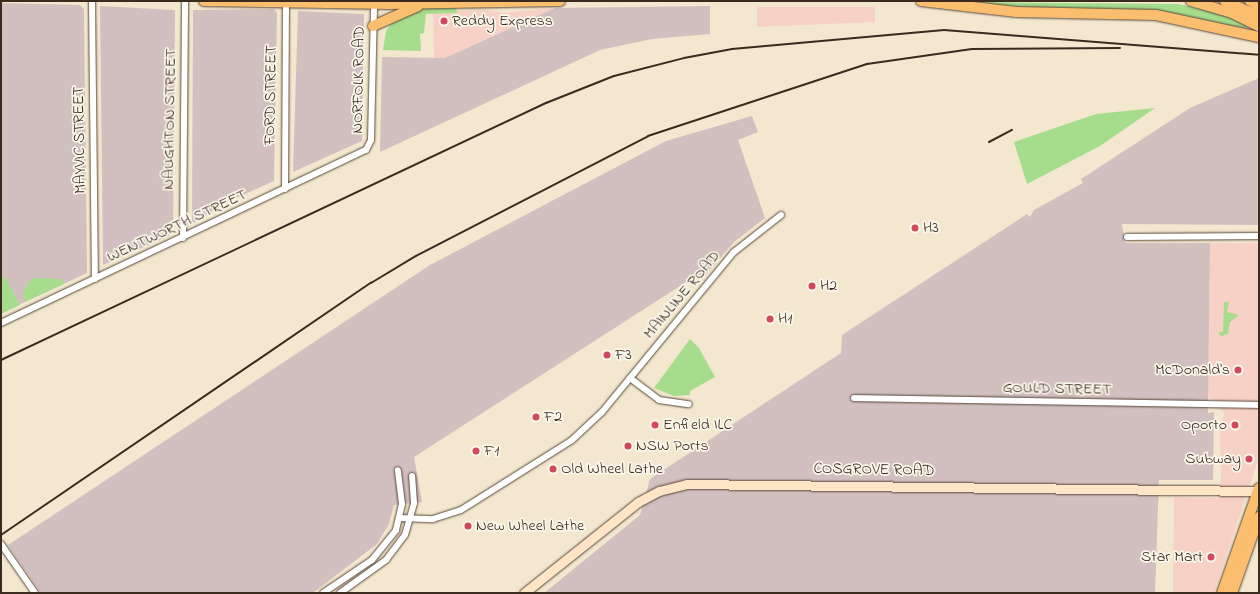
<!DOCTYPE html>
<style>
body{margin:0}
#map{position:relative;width:1260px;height:594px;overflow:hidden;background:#f3e8cf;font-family:"Indie Flower",sans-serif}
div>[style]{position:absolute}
.built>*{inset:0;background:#f7d1c6}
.industrial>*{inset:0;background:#d2bfbf}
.green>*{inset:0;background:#a6dd8d}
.roads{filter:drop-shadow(0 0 1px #574639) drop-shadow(0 0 1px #574639)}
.minor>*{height:6px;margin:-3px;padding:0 3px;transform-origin:3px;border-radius:3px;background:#fff}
.secondary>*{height:9px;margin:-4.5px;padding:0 4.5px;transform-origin:4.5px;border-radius:4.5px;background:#fde5c5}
.trunk>*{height:10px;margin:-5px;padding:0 5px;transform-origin:5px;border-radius:5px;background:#fbbe6e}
.rail>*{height:2px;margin:-1px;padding:0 1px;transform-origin:1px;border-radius:1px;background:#3b2a1e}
.dots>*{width:11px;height:11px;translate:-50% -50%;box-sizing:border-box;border:2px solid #fbf7ec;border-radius:50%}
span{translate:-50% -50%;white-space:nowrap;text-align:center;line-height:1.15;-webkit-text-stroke:3.5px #fbf7ec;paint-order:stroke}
.poi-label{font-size:16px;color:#3b2a1e}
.left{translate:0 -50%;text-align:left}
.right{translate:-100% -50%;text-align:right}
.street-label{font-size:16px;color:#3b2a1e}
.frame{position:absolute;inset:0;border:2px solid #3b2a1e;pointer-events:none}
</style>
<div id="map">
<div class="built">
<i style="clip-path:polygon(757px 7px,875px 7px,875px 22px,757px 27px)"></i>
<i style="clip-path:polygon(555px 8px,445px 58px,434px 58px,433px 11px,490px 10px,502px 13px)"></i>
<i style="clip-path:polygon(1210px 243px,1259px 243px,1259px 458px,1214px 593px,1173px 593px,1174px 497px,1219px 498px,1221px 479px,1220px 435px,1224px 413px,1208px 395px)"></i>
</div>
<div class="industrial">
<i style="clip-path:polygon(1px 3px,80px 5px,84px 9px,87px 269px,87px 273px,1px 313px)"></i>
<i style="clip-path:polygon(100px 6px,175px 10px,173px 234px,103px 265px)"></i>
<i style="clip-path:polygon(710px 6px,710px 34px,652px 39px,600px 50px,380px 152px,382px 57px,445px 58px,555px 8px)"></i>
<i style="clip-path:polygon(274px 9px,277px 13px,274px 181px,225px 203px,192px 224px,193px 10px)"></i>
<i style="clip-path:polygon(298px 11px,364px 14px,362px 141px,293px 172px)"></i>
<i style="clip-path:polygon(1259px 78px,1259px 225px,1122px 224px,1125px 243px,1210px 243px,1208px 413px,1214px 412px,1213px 480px,1159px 480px,1155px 593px,544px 593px,640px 515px,650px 479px,841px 353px,842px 335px,1027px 214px,1030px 217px,1034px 210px,1083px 183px,1081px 179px,1190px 108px)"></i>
<i style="clip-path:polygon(752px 116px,758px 132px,738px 140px,765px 218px,734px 242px,702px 279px,691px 279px,414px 457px,422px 502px,394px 505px,389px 524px,377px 544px,313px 593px,41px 593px,8px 545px,430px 265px,666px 141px)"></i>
</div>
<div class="green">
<i style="clip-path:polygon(971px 2px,1178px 4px,1227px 15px,1251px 26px,1239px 30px,1203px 22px,1033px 10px)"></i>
<i style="clip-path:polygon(456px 7px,457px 13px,426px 14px,424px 33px,420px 34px,421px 51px,383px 50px,386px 31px,393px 21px,420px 9px)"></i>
<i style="clip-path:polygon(1155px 108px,1100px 146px,1027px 184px,1014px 142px,1096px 114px)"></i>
<i style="clip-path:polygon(1px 277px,5px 277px,20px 305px,1px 314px)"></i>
<i style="clip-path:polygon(32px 278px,61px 279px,64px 284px,25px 302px,23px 292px)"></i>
<i style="clip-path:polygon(1224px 302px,1229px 302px,1227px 312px,1239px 315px,1230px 322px,1228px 334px,1221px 336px,1218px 332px,1223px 332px)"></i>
<i style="clip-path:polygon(690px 339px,699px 348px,715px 377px,690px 391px,690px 395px,674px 396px,654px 388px)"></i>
</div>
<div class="roads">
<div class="minor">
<i style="left:92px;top:1px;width:278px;rotate:89.4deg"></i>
<i style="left:285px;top:189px;width:186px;rotate:-89.7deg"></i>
<i style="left:1127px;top:237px;width:132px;rotate:-0.4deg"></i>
<i style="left:183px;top:238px;width:237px;rotate:-89.5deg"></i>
<i style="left:1px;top:323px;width:404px;rotate:-25.4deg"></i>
<i style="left:366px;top:150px;width:11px;rotate:-63deg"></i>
<i style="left:371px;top:140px;width:136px;rotate:-88.7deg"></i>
<i style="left:630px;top:378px;width:36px;rotate:37deg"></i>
<i style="left:659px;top:400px;width:30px;rotate:8deg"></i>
<i style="left:854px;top:398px;width:405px;rotate:1deg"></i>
<i style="left:400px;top:518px;width:33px;rotate:2deg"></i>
<i style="left:433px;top:519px;width:29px;rotate:-18deg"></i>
<i style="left:461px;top:510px;width:131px;rotate:-32.2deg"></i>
<i style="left:572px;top:440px;width:41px;rotate:-43deg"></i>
<i style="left:602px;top:412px;width:207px;rotate:-50.5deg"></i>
<i style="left:734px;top:252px;width:60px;rotate:-38.2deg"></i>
<i style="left:1px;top:544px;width:60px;rotate:55.2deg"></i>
<i style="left:323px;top:593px;width:59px;rotate:-34deg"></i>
<i style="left:372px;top:560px;width:38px;rotate:-51deg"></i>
<i style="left:396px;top:530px;width:27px;rotate:-77deg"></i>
<i style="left:402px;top:504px;width:34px;rotate:-97deg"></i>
<i style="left:340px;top:593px;width:57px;rotate:-35.7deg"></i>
<i style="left:386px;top:560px;width:31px;rotate:-53deg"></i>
<i style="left:405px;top:535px;width:33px;rotate:-74deg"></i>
<i style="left:414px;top:503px;width:27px;rotate:-94deg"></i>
</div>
<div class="secondary">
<i style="left:524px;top:593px;width:146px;rotate:-38.6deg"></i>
<i style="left:638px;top:502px;width:24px;rotate:-28deg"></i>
<i style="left:659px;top:491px;width:29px;rotate:-14deg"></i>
<i style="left:687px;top:484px;width:572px;rotate:0.7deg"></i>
</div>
<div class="trunk">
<i style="left:204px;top:1px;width:185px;rotate:0.9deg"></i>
<i style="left:389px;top:4px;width:171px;rotate:-1deg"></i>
<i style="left:921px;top:1px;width:96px;rotate:6.6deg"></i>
<i style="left:1016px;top:12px;width:140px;rotate:1.2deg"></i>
<i style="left:1156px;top:15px;width:105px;rotate:12.1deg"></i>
<i style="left:1191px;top:1px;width:43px;rotate:16.3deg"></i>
<i style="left:1232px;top:13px;width:30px;rotate:26deg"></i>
<i style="left:1225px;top:1px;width:37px;rotate:24deg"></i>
<i style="left:1250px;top:1px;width:10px;rotate:29deg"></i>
<i style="left:373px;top:26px;width:49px;rotate:-24deg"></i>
<i style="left:1222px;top:593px;width:111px;rotate:-70.6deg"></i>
<i style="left:1232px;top:593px;width:81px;rotate:-70.4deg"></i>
</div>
</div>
<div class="rail">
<i style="left:989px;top:142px;width:26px;rotate:-28deg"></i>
<i style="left:1px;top:360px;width:603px;rotate:-25.25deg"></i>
<i style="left:546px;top:103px;width:73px;rotate:-21.7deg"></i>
<i style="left:614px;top:76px;width:72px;rotate:-14.4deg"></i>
<i style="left:684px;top:58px;width:49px;rotate:-10.6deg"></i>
<i style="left:732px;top:49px;width:213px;rotate:-5.1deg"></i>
<i style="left:944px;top:30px;width:316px;rotate:4.5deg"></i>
<i style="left:1px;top:535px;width:448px;rotate:-34.3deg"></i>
<i style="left:371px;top:283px;width:52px;rotate:-31deg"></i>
<i style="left:416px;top:256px;width:261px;rotate:-27.3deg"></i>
<i style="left:648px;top:136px;width:231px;rotate:-18.2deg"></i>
<i style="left:867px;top:64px;width:106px;rotate:-8.1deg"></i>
<i style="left:972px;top:49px;width:148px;rotate:-0.4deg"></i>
</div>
<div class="dots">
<i style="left:444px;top:21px;background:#d1495b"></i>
<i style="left:915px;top:228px;background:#d1495b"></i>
<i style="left:812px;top:286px;background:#d1495b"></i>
<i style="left:770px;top:319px;background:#d1495b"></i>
<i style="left:607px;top:355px;background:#d1495b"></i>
<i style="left:1238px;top:370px;background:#d1495b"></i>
<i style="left:536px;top:417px;background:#d1495b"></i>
<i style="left:655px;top:425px;background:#d1495b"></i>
<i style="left:1235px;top:425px;background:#d1495b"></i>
<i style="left:628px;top:446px;background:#d1495b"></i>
<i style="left:476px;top:451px;background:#d1495b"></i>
<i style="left:1249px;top:459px;background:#d1495b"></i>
<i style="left:553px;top:469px;background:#d1495b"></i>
<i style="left:468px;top:526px;background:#d1495b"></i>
<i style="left:1211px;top:557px;background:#d1495b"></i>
</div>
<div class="poi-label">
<span class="left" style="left:452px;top:21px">Reddy Express</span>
<span class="left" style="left:923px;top:228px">H3</span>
<span class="left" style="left:820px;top:286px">H2</span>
<span class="left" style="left:778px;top:319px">H1</span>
<span class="left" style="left:615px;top:355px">F3</span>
<span class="right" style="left:1230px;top:370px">McDonald's</span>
<span class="left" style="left:544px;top:417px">F2</span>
<span class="left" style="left:663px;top:425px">Enfield ILC</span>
<span class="right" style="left:1227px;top:425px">Oporto</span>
<span class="left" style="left:636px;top:446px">NSW Ports</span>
<span class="left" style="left:484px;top:451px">F1</span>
<span class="right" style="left:1241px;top:459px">Subway</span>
<span class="left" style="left:561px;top:469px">Old Wheel Lathe</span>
<span class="left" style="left:476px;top:526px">New Wheel Lathe</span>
<span class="right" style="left:1203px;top:557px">Star Mart</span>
</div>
<div class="street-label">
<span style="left:359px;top:80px;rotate:-89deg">NORFOLK ROAD</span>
<span style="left:271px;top:95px;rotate:-89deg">FORD STREET</span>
<span style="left:170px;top:119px;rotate:-89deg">NAUGHTON STREET</span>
<span style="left:80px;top:140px;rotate:-91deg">MAYVIC STREET</span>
<span style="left:177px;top:226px;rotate:-25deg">WENTWORTH STREET</span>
<span style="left:682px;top:295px;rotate:-50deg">MAINLINE ROAD</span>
<span style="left:1057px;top:389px;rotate:1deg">GOULD STREET</span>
<span style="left:874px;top:470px;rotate:1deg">COSGROVE ROAD</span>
</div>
<div class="frame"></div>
</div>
